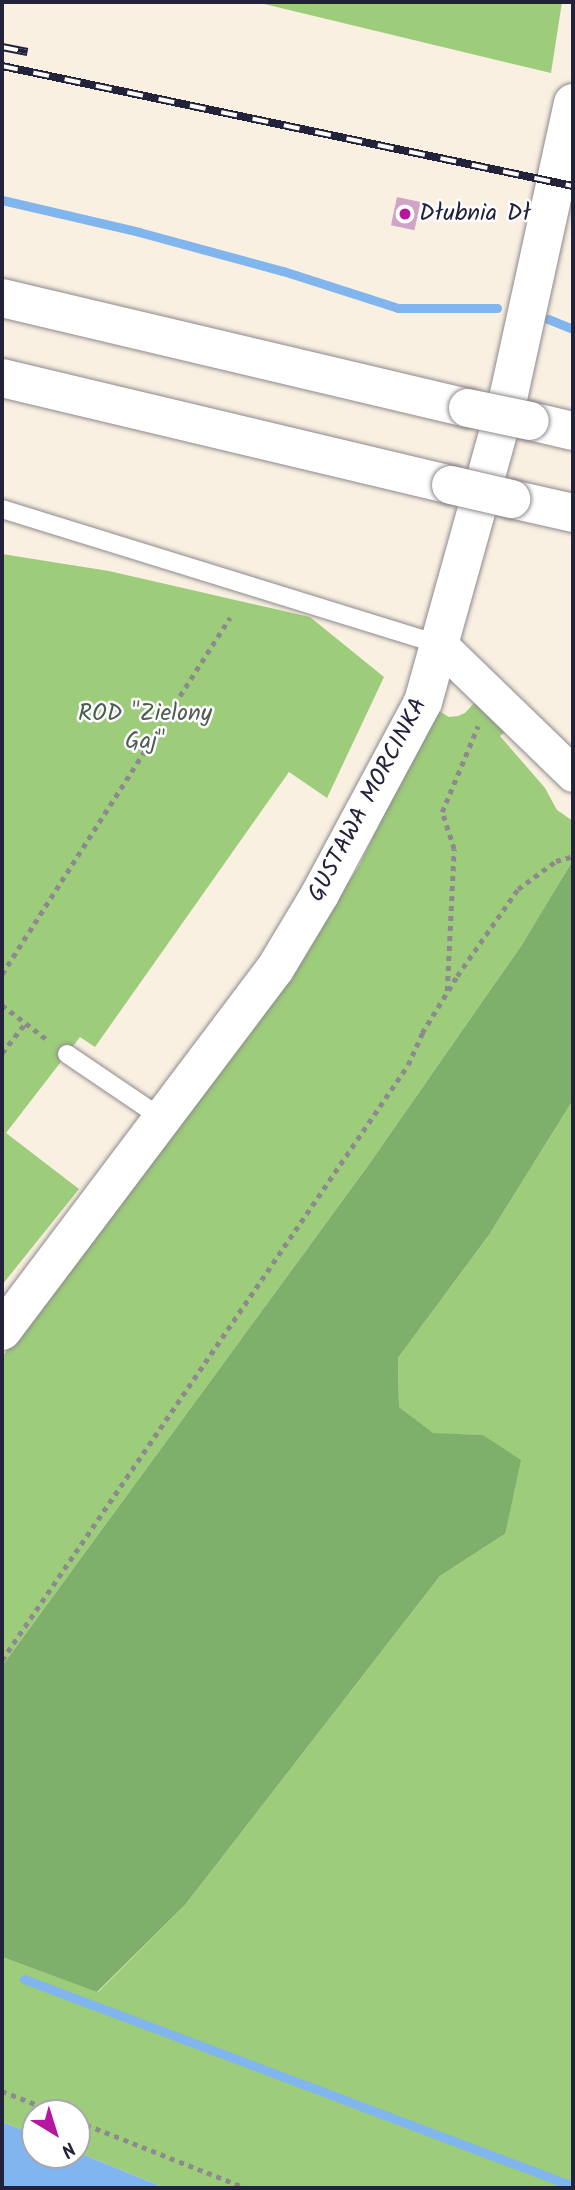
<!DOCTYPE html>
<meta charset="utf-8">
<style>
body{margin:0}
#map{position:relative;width:575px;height:2190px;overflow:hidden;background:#f9f0e1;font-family:Kalam,sans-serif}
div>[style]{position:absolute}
.green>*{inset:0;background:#9dcc7b}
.forest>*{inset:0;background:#7eb06b}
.water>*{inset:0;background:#80b5ee}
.stream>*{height:9px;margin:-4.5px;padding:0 4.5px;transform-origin:4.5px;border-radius:4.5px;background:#80b5ee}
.building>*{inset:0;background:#d0a4c5;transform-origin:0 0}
.path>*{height:4.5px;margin-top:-2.25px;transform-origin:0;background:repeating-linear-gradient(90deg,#8e898e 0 5px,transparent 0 10px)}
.roads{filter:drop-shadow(0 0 2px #8e898e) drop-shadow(0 0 2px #8e898e)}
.lane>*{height:18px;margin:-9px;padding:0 9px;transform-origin:9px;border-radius:9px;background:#fff}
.street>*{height:35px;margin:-17.5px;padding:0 17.5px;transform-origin:17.5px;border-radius:17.5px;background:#fff}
.secondary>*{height:38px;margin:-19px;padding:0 19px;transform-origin:19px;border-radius:19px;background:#fff}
.highway>*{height:38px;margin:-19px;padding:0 19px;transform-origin:19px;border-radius:19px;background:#fff}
.rail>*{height:8px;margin-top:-4px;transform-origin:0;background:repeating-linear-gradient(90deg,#fff 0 16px,#22223b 0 32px);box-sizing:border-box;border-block:2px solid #22223b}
.bridges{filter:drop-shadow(0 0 2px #8e898e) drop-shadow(0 0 2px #8e898e)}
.highway-bridge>*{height:38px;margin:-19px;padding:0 19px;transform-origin:19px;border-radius:19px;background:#fff}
.dots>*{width:19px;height:19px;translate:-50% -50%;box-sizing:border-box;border:4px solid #fff;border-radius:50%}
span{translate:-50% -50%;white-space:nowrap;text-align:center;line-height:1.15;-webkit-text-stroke:5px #fff;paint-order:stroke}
.poi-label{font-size:24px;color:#22223b}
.left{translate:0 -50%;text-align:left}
.park-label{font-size:24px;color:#4d5e51}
.street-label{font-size:24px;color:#22223b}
.frame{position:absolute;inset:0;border:4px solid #22223b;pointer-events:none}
.north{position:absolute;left:21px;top:2099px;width:70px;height:70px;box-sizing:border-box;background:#fff;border:2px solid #a7a7b1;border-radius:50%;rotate:142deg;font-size:19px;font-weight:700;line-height:28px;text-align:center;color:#22223b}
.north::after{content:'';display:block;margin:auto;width:24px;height:32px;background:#b5179e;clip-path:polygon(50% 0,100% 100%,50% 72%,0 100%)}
</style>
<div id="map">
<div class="green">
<i style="clip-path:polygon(256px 2px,562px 2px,551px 73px)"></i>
<i style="clip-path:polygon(2px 554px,109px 571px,310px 617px,384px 677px,327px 798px,289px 772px,95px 1047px,80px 1037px,6px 1133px,79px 1189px,2px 1285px)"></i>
<i style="clip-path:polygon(476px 701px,509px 729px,500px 736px,545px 788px,557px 810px,573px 821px,573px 860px,521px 946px,367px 1167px,2px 1666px,2px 1357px,259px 1022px,359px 866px,409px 763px,439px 711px,449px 717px,458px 716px,465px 713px)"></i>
<i style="clip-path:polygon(573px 1100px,573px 2188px,165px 2188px,77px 2152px,77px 2113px,35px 2113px,35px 2135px,2px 2122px,2px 1957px,98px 1992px,185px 1905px,440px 1576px,505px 1534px,483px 1435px,433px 1434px,399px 1407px,398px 1358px,489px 1235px)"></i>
</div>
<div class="forest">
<i style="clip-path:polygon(573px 860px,573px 1100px,489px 1235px,398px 1358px,399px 1407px,433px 1433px,483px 1435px,521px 1460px,505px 1534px,440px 1576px,185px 1905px,97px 1992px,2px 1957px,2px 1666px,367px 1167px,521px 946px)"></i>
</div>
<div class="water">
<i style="clip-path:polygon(2px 2122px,35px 2135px,35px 2155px,77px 2155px,77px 2152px,165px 2188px,2px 2188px)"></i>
</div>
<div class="stream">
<i style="left:2px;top:200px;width:141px;rotate:13.1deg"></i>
<i style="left:139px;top:232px;width:149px;rotate:15.2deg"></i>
<i style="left:283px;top:271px;width:121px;rotate:17.8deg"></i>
<i style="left:398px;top:308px;width:99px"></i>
<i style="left:548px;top:319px;width:27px;rotate:22deg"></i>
<i style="left:24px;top:1979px;width:587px;rotate:20.66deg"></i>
</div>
<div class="building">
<i style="left:397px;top:197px;width:24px;height:29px;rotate:12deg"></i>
</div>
<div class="path">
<i style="left:2px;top:974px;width:423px;rotate:-57.4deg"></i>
<i style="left:447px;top:991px;width:142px;rotate:-87.2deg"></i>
<i style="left:454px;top:849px;width:39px;rotate:-108deg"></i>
<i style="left:442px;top:812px;width:93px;rotate:-67.3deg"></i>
<i style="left:2px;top:1005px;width:59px;rotate:37.5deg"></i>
<i style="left:2px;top:1053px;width:37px;rotate:-52deg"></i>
<i style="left:2px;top:1660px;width:720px;rotate:-55.69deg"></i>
<i style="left:408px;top:1065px;width:35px;rotate:-66deg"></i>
<i style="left:422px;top:1033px;width:67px;rotate:-58.4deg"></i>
<i style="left:457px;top:976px;width:106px;rotate:-55deg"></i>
<i style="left:518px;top:889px;width:47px;rotate:-36.4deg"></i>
<i style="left:556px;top:861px;width:18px;rotate:-16deg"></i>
<i style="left:2px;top:2091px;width:60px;rotate:21.4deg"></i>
<i style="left:77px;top:2121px;width:182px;rotate:21.6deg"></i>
</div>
<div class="roads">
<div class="lane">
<i style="left:2px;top:509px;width:457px;rotate:17.2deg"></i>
<i style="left:67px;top:1054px;width:116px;rotate:34.1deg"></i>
</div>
<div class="street">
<i style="left:439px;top:644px;width:187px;rotate:44.1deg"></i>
</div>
<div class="secondary">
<i style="left:2px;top:1331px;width:453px;rotate:-53deg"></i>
<i style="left:275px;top:969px;width:87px;rotate:-59deg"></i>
<i style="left:320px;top:894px;width:218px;rotate:-61.8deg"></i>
<i style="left:423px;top:702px;width:320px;rotate:-74.4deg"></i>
<i style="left:509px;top:394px;width:298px;rotate:-77.6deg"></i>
</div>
<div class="highway">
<i style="left:2px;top:298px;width:479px;rotate:13.3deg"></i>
<i style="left:2px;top:378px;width:462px;rotate:13.4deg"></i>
<i style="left:530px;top:421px;width:44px;rotate:13.1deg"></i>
<i style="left:511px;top:499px;width:64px;rotate:12.7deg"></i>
</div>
</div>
<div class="rail">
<i style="left:2px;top:47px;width:26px;rotate:11deg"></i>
<i style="left:2px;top:66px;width:583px;rotate:11.87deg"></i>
</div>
<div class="bridges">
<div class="highway-bridge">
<i style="left:468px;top:408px;width:63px;rotate:11.8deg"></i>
<i style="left:451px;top:485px;width:62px;rotate:13.1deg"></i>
</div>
</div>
<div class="dots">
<i style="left:405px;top:214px;background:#b5179e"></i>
</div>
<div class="poi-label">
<span class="left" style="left:419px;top:214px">Dłubnia Dł</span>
</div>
<div class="park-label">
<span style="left:145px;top:728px">ROD "Zielony<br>Gaj"</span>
</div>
<div class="street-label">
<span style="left:368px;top:800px;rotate:-62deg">GUSTAWA MORCINKA</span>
</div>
<div class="frame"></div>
<div class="north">N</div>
</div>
